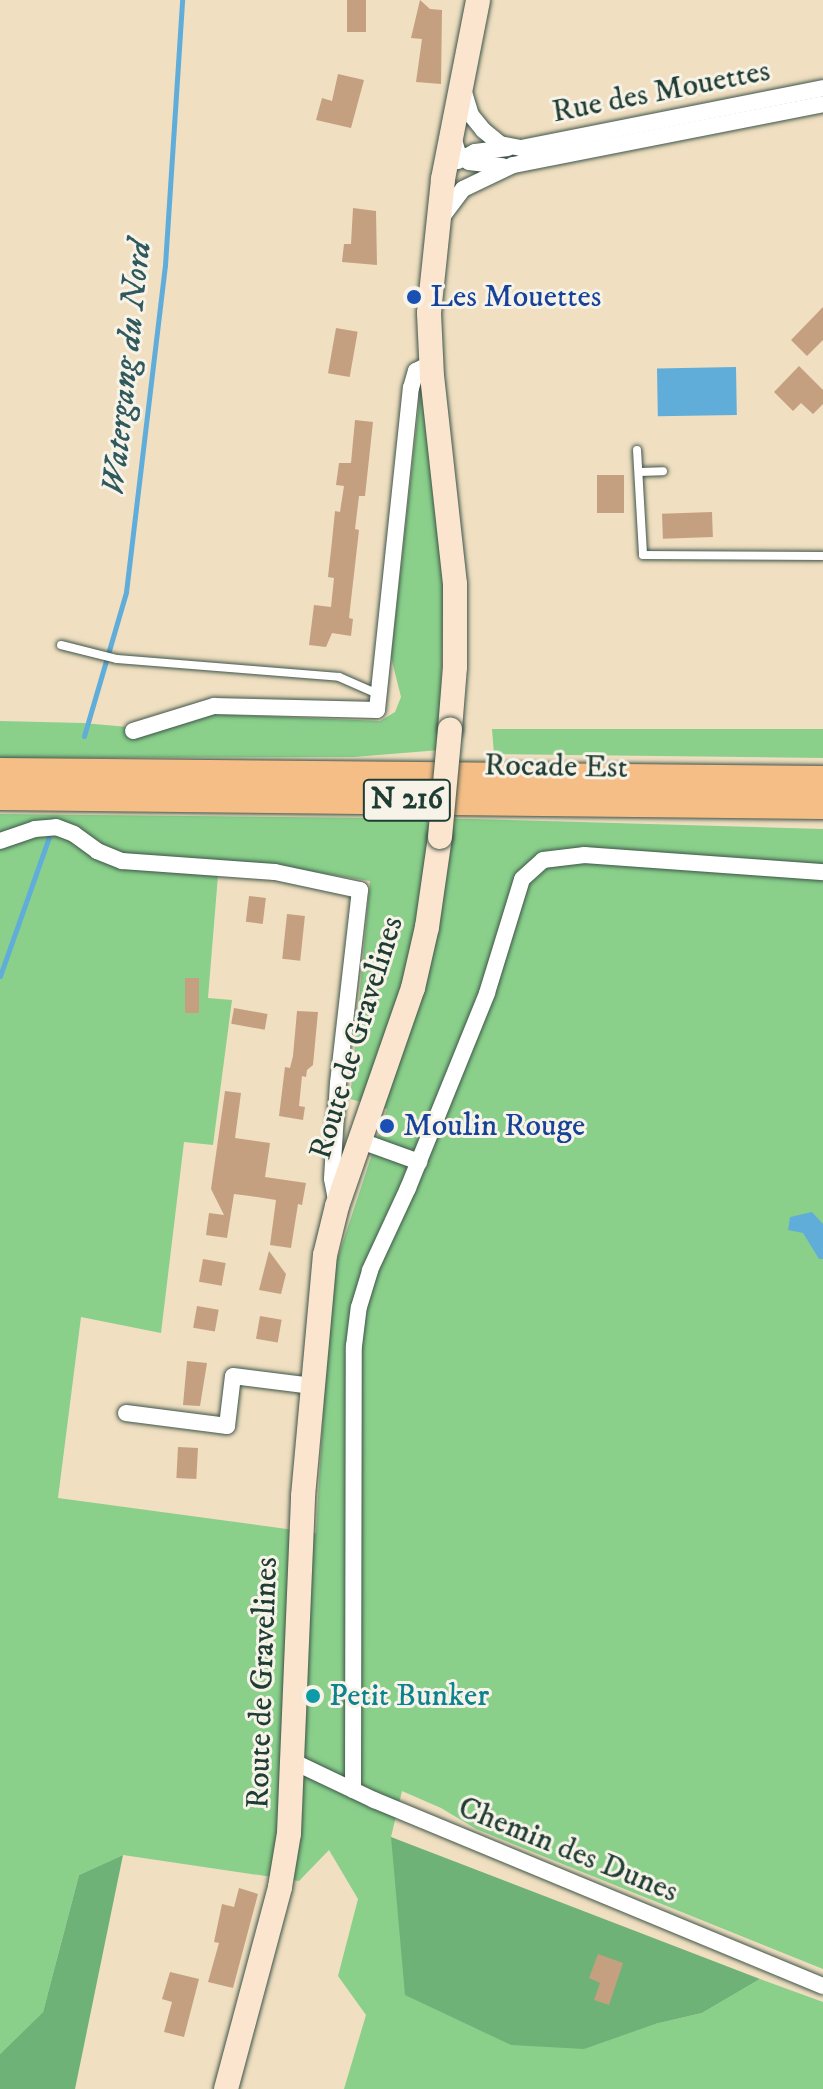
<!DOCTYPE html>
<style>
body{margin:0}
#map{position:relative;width:823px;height:2089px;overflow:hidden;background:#f0dfc1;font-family:"IM FELL DW Pica",serif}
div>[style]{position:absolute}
.green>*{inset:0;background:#8ad08b}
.forest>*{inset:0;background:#6fb277}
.water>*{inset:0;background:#61adda;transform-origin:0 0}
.stream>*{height:5px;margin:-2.5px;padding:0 2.5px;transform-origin:2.5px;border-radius:2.5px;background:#61adda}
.building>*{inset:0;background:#c4a080;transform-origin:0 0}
.roads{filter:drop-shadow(0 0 2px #3e5549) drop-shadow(0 0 2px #3e5549)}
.service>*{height:8px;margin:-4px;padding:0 4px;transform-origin:4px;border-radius:4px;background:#fff}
.minor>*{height:16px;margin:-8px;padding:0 8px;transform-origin:8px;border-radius:8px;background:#fff}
.secondary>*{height:24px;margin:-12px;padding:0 12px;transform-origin:12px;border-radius:12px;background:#fbe5cf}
.trunk>*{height:28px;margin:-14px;padding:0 14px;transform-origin:14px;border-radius:14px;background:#f6be87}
.bridges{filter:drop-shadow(0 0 2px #3e5549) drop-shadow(0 0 2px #3e5549)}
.secondary-bridge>*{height:24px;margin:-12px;padding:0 12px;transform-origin:12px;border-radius:12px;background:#fbe5cf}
.dots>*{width:22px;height:22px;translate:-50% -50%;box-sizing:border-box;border:4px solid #f7f3e8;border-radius:50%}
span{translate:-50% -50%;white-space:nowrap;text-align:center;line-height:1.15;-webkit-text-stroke:6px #f7f3e8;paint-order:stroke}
.shield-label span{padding:2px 6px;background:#f7f3e8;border:2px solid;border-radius:6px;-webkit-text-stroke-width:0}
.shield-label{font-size:30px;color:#1f3d34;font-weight:700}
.street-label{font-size:32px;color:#1f3d34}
.transit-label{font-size:32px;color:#164399}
.left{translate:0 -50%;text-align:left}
.culture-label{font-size:32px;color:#0d838f}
.water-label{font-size:34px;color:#30595e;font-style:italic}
</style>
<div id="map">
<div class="green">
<i style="clip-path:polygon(421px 385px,444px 568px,440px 750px,354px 757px,0 758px,0 721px,83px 723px,162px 730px,210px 714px,380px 721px,395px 712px,401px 697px,391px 657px)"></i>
<i style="clip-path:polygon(492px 729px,823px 729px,823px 758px,494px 754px)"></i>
<i style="clip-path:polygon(evenodd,0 814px,472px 819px,823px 829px,823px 1969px,476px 1829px,441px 1808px,402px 1791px,391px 1837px,655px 2024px,702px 2013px,760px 1979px,823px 2002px,823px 2089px,344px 2089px,366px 2015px,338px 1976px,358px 1899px,329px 1850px,299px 1881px,123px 1855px,79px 1875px,43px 2012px,0 2054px,0 814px,219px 863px,271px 865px,370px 881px,350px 1099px,387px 1109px,337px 1260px,330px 1297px,316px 1533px,58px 1498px,81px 1317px,161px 1333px,184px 1142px,213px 1145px,232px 1000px,208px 998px,219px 863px)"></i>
</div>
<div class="forest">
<i style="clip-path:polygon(391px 1837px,760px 1979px,702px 2013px,655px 2024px,584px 2049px,511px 2045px,405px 1995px)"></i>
<i style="clip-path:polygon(123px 1855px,75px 2089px,0 2089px,0 2054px,43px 2012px,79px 1875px)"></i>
</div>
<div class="water">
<i style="left:736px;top:367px;width:48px;height:79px;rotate:89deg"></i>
<i style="clip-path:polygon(812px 1212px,823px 1224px,823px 1259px,819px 1259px,803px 1233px,788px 1230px,790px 1217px)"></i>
</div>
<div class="stream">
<i style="left:84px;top:736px;width:150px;rotate:-73.7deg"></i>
<i style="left:126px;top:592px;width:329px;rotate:-83.2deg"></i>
<i style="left:165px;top:265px;width:266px;rotate:-86.3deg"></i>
<i style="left:0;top:976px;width:147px;rotate:-70.6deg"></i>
</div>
<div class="building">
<i style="left:347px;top:0;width:19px;height:32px"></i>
<i style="clip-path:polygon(420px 0,430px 9px,442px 10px,441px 84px,416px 82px,422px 39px,411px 38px)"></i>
<i style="clip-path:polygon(338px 74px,364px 80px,351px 128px,316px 120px,322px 98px,332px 101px)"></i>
<i style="clip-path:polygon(353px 208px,376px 211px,377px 265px,342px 262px,344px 244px,351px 244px)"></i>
<i style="clip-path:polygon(823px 307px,823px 340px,807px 356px,791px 340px)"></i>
<i style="left:336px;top:328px;width:22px;height:46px;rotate:10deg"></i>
<i style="clip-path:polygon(799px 366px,823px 390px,823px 404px,813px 414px,801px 403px,793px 411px,774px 392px)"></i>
<i style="clip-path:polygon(355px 420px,373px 422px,365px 496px,359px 496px,355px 529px,359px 530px,349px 618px,353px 619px,351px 636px,332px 633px,326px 647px,309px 645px,314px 605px,331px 607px,334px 578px,328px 577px,332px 541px,335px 511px,340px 512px,344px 486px,336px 485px,339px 463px,351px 463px)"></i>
<i style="left:597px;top:475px;width:27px;height:38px"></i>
<i style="left:712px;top:512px;width:25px;height:50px;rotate:88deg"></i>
<i style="left:249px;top:896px;width:17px;height:26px;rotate:7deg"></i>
<i style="left:287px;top:914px;width:18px;height:45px;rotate:6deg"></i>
<i style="left:185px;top:978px;width:14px;height:35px"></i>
<i style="left:234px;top:1008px;width:34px;height:16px;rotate:10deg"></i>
<i style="clip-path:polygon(297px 1011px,318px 1012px,313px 1065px,307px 1070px,306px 1077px,302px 1076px,299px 1106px,305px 1107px,303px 1120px,279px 1116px,285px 1067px,290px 1068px,293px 1056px)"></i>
<i style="clip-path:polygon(225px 1091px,241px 1093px,235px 1138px,270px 1143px,265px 1177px,306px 1183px,302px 1205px,298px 1204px,291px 1248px,270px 1245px,276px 1200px,250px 1196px,234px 1194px,227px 1238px,206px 1235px,209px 1213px,224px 1215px,211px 1189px)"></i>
<i style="clip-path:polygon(269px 1251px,286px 1274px,281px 1294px,259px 1290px)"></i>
<i style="left:203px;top:1259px;width:23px;height:23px;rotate:10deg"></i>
<i style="left:197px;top:1306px;width:22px;height:22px;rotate:10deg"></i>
<i style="left:260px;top:1316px;width:22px;height:23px;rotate:10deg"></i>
<i style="clip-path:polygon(187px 1361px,207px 1363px,200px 1406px,183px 1405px)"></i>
<i style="left:178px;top:1447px;width:20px;height:31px;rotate:3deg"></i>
<i style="clip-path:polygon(239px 1888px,258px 1894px,233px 1988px,208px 1982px,219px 1943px,214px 1942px,222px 1904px,234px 1907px)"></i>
<i style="clip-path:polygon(598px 1954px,623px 1963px,609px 2005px,594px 2000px,600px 1983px,589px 1978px)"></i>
<i style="clip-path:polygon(170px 1972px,199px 1979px,184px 2037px,164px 2032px,172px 2002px,162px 1999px)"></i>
</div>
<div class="roads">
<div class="service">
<i style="left:637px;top:450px;width:105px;rotate:86.7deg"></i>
<i style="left:643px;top:555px;width:180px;rotate:0.3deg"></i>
<i style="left:639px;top:472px;width:24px;rotate:-2deg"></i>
<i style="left:61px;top:645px;width:58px;rotate:14deg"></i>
<i style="left:117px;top:659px;width:223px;rotate:4.6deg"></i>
<i style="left:339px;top:677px;width:43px;rotate:23.6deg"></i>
</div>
<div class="minor">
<i style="left:463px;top:89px;width:27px;rotate:73deg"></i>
<i style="left:471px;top:115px;width:19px;rotate:51deg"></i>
<i style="left:483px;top:130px;width:22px;rotate:39deg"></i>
<i style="left:500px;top:144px;width:21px;rotate:11deg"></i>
<i style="left:521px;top:148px;width:308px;rotate:-11.2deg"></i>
<i style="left:453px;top:137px;width:17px;rotate:73deg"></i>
<i style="left:458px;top:153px;width:14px;rotate:39deg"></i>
<i style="left:469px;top:162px;width:34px;rotate:7deg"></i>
<i style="left:458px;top:161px;width:19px;rotate:-28deg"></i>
<i style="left:475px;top:152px;width:33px;rotate:-7deg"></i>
<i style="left:442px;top:217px;width:35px;rotate:-53deg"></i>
<i style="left:463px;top:189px;width:55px;rotate:-25.6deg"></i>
<i style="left:513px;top:165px;width:316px;rotate:-11.1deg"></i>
<i style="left:133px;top:731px;width:85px;rotate:-17.2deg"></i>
<i style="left:214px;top:706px;width:163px;rotate:1.4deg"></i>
<i style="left:377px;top:710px;width:324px;rotate:-84deg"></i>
<i style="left:411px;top:388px;width:18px;rotate:-74deg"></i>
<i style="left:416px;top:371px;width:17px;rotate:-28deg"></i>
<i style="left:0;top:841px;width:37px;rotate:-19deg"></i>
<i style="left:35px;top:829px;width:21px;rotate:-5deg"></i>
<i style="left:56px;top:827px;width:19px;rotate:21deg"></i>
<i style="left:74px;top:834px;width:29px;rotate:36deg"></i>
<i style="left:97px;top:851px;width:27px;rotate:22deg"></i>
<i style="left:122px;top:861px;width:153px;rotate:4.1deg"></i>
<i style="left:275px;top:872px;width:87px;rotate:12deg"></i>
<i style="left:360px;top:890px;width:194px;rotate:96.5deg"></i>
<i style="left:338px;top:1083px;width:96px;rotate:93.6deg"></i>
<i style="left:332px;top:1179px;width:21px;rotate:79deg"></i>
<i style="left:361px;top:1141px;width:62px;rotate:19.9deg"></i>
<i style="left:126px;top:1413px;width:102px;rotate:7.3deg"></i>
<i style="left:227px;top:1426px;width:50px;rotate:-83.2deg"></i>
<i style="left:233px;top:1376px;width:80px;rotate:7.2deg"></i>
<i style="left:294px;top:1762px;width:89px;rotate:25.4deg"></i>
<i style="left:374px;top:1800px;width:486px;rotate:22.5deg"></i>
<i style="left:353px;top:1790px;width:444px;rotate:-89.9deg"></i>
<i style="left:354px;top:1346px;width:39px;rotate:-83deg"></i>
<i style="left:359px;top:1307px;width:39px;rotate:-73deg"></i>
<i style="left:370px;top:1270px;width:90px;rotate:-65.1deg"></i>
<i style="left:408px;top:1188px;width:210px;rotate:-67.9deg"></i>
<i style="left:487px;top:993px;width:119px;rotate:-72.9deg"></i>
<i style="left:522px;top:879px;width:28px;rotate:-42deg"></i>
<i style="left:543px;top:860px;width:42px;rotate:-6.8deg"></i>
<i style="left:585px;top:855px;width:239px;rotate:4.1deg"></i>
</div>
<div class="secondary">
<i style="left:450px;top:729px;width:62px;rotate:-85.4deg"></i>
<i style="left:455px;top:667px;width:83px;rotate:-90deg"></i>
<i style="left:455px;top:584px;width:208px;rotate:-96.3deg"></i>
<i style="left:432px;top:377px;width:64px;rotate:-92.7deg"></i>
<i style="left:429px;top:313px;width:135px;rotate:-84deg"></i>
<i style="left:443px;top:179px;width:182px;rotate:-78.9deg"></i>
<i style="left:226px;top:2089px;width:209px;rotate:-75deg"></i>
<i style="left:280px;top:1887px;width:55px;rotate:-80.5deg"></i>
<i style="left:289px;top:1833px;width:337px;rotate:-87.6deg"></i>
<i style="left:303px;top:1496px;width:242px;rotate:-84.8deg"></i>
<i style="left:325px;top:1255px;width:50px;rotate:-76.2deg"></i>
<i style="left:337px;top:1206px;width:231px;rotate:-70.8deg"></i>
<i style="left:413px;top:988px;width:63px;rotate:-77.1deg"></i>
<i style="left:427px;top:927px;width:91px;rotate:-81.8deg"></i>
</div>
<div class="trunk">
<i style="left:0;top:772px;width:823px;rotate:0.56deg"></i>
<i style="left:0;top:796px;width:823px;rotate:0.63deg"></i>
</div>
</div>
<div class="bridges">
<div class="secondary-bridge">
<i style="left:440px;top:837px;width:108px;rotate:-84.7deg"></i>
</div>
</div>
<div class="dots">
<i style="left:414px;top:297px;background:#1a4fb4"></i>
<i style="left:387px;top:1126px;background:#1a4fb4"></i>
<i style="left:313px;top:1696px;background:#0f9aa8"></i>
</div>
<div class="shield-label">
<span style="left:407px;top:800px">N 216</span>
</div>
<div class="street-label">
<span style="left:661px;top:92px;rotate:-11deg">Rue des Mouettes</span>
<span style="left:556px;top:767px;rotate:1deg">Rocade Est</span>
<span style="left:357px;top:1038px;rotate:-73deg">Route de Gravelines</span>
<span style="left:263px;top:1683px;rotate:-88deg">Route de Gravelines</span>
<span style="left:568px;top:1850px;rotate:22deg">Chemin des Dunes</span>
</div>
<div class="transit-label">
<span class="left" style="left:430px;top:297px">Les Mouettes</span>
<span class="left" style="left:403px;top:1126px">Moulin Rouge</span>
</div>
<div class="culture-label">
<span class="left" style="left:329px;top:1696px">Petit Bunker</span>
</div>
<div class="water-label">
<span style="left:127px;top:368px;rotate:-84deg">Watergang du Nord</span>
</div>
</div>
